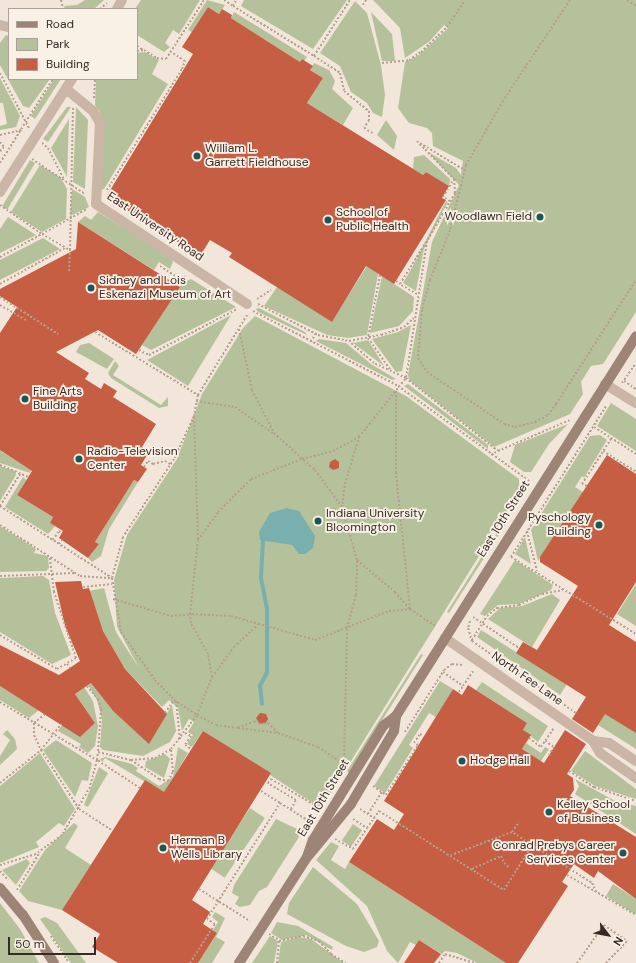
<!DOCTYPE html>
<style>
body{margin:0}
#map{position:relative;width:636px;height:963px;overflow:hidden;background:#f2e6da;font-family:"DM Sans",sans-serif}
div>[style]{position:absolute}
.green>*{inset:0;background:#b5c19a;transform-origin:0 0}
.water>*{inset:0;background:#79afaf}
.stream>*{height:3.5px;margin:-1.75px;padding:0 1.75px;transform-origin:1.75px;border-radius:1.75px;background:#79afaf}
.building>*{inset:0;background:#c65e43}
.path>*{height:2px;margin-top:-1px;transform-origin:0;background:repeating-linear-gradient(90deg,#b59f90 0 2px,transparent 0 4px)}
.street>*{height:10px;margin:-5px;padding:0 5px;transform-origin:5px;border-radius:5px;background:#cab5a6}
.secondary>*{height:10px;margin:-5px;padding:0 5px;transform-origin:5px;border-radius:5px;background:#9d8477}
.dots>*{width:11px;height:11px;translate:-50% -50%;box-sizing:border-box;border:2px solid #f9f0e6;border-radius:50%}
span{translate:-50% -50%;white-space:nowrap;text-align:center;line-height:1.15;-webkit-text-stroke:3.5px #f9f0e6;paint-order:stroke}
.poi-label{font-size:12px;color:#362b27}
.left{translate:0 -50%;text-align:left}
.right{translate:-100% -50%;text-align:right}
.street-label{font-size:12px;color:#362b27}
.legend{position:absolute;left:8px;top:8px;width:130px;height:72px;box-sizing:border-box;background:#f9f0e6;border:1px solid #aba19a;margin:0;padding:5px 7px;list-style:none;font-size:12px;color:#362b27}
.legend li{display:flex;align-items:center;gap:8px;height:20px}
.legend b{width:20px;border:1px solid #aba19a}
.north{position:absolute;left:588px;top:915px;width:40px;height:40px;-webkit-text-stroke:3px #f9f0e6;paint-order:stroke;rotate:122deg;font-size:11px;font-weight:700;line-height:16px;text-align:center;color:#362b27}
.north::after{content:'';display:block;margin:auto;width:14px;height:18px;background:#362b27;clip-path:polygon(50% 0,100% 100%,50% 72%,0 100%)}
.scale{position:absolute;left:8px;top:937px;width:88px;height:18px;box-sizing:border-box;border:2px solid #362b27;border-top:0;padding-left:5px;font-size:12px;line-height:14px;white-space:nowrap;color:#362b27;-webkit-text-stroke:3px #f9f0e6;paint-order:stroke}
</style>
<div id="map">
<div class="green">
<i style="clip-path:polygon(85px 0,104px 0,94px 9px,65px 9px,64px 6px,77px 5px)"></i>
<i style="clip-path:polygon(141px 0,200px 0,179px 34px,173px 30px,165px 43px,170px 47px,164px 52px,137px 35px,135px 9px)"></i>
<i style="clip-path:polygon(207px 0,225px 5px,219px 14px,208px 7px,192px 32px,188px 30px)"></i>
<i style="clip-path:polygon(244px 0,347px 0,313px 49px,241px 6px)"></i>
<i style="clip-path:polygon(373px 0,636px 0,636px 312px,603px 364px,591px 366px,581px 382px,583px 394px,570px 414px,494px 447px,409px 380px,408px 375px,432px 242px,459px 185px,428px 152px,456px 168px,461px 175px,463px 161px,433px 146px,432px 133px,427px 128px,409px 123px,398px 108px,405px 62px,419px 55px,448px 28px,444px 25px,430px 41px,405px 58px,400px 28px)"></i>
<i style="clip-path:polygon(355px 1px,367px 13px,381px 65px,385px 95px,382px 117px,373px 113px,367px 103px,351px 92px,340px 66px,320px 53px)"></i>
<i style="clip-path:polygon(234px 12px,307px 57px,304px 61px,300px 62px,231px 18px)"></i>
<i style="clip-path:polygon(371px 12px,392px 34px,395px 61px,382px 61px)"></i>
<i style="clip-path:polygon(6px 35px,9px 36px,9px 79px,50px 79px,29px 108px,23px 106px,0 65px,0 43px)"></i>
<i style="clip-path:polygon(145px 52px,159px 60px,152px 74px,168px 84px,104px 189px,100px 190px,100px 112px,95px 105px,96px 79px,137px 79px,137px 53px)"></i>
<i style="clip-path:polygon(314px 63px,329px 70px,335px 81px,332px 89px,353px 108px,343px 125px,307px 103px,323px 78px,310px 70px)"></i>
<i style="clip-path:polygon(0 78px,20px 116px,16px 127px,0 130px,0 126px,7px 124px,3px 103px,0 103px)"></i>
<i style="clip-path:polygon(54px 79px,61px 79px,35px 119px,31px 116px)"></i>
<i style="clip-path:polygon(67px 107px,71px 107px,48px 142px,43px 139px)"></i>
<i style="clip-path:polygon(76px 107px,88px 120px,85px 189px,73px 182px)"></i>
<i style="clip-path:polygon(69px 119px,67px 177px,51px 148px)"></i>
<i style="clip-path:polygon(386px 120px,397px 136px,394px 150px,377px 135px)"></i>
<i style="clip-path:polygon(424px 155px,450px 179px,449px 186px,426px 172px,423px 175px,413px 169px,414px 157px)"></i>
<i style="left:30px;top:160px;width:6px;height:54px;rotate:31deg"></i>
<i style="clip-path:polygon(40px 165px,61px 178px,67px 189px,66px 219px,42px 232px,11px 212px)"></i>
<i style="clip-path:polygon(72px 189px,85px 197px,89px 207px,70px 216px)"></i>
<i style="left:446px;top:201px;width:2px;height:92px;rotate:27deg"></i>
<i style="clip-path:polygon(98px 212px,170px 257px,173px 262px,170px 269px,159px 262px,154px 270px,78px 222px,85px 216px,91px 220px)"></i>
<i style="clip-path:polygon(8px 217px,36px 235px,0 253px,0 229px)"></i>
<i style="clip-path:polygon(43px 238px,60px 249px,0 280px,0 260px)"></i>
<i style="clip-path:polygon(424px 248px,416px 291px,403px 283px)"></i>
<i style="clip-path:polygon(367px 266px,378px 274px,367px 335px,348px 338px,327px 335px,264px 306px,277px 287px,332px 321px)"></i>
<i style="clip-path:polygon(382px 276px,414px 297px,413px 311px,399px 326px,370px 333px)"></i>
<i style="clip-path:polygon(191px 279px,236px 307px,151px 350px,142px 345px,182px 283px)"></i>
<i style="clip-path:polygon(259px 308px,305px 332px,307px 335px,258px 312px,256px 309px)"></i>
<i style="clip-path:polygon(231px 315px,188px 386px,147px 360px)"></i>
<i style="clip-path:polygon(255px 316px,406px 396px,519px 479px,519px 492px,326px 801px,319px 807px,203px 731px,192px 747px,187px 744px,193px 735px,188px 732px,194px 722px,189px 719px,182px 731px,178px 708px,169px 700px,162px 707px,125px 669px,103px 631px,89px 591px,104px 588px,116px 632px,139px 668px,117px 627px,114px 580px,127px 535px,177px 459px,202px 394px,243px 328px)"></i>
<i style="clip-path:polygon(411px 325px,402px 371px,396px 372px,372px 339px,398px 332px)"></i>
<i style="clip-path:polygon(319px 339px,346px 343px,371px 364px,396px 379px,392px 380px,316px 341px)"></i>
<i style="clip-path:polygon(368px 340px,384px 366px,353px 343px)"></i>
<i style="clip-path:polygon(89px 343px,114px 359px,107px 369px,76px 352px,80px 345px)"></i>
<i style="clip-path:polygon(115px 361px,119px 366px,113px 375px,161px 405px,168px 397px,168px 406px,159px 408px,111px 378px,108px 373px)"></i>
<i style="clip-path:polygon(408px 384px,488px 445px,488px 449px,404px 386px)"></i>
<i style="clip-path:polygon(611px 403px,636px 419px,636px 451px,597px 426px)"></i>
<i style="clip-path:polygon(568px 424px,549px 444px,531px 472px,524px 472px,510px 462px,515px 445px)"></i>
<i style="clip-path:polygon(600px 435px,607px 440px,584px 478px,582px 476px,575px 487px,583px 492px,538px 561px,531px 530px,590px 436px)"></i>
<i style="clip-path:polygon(0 437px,1px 451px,31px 470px,30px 473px,0 463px)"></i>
<i style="clip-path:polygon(0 466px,15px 471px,16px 475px,0 501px)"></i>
<i style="clip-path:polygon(23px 477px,26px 480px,17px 495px,53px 517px,50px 523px,55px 526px,48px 534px,5px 507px)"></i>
<i style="clip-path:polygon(134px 480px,138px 482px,109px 529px,101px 556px,92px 562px,88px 558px,99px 544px,95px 542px)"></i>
<i style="clip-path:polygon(503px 523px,505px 525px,449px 613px,447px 612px)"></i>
<i style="clip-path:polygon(0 526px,36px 549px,34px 553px,48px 556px,49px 568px,46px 571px,0 572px)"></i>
<i style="clip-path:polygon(525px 537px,531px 564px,515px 554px)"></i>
<i style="clip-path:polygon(515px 560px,553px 585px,551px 590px,519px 604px,498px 605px,485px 616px,480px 614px)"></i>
<i style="clip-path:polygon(43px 576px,49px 580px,55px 613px,71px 655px,52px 664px,0 632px,0 578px)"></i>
<i style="clip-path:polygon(636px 584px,636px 626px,617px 614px)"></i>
<i style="clip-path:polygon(552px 594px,560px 600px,532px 647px,488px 619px,500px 608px,522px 606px)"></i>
<i style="clip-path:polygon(481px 630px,567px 684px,560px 695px,477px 637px)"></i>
<i style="clip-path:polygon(421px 654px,423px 655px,349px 773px,347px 771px)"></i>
<i style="clip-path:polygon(440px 681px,453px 689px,436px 717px,429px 713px,409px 745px,413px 748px,385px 793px,374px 786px)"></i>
<i style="clip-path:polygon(482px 682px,548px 726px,538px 742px,523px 730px,527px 723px,476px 690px)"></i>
<i style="clip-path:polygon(91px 683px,113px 711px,149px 743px,172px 705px,176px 731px,170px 742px,143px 756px,103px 750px,100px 747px,102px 719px,97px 700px,88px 685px)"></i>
<i style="clip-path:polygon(0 686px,39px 710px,29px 718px,0 700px)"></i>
<i style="clip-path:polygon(84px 687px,93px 701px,98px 726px,95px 746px,88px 753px,79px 747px,81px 744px,58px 731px,62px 725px,80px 736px,95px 723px,75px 694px)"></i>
<i style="clip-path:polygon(605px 713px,636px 731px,636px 749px,598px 725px)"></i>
<i style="clip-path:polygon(7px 730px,15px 739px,17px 749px,0 765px,0 756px,10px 740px,3px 734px)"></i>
<i style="clip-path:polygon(56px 740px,92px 763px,88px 781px,82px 780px,75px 797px,43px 750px)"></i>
<i style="clip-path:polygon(526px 743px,541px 753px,545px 747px,549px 749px,541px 761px,517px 756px)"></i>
<i style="clip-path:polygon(178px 747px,188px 753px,164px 793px,105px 758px,102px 762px,100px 759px,105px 757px,132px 764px,138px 768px,136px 771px,159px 786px,173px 777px)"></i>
<i style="clip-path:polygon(585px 751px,636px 789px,636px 799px,595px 786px,571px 771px)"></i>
<i style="clip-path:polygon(40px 753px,75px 809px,64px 826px,59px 823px,36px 842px,39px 847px,0 863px,0 786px)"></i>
<i style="clip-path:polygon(165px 754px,170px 759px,164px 778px,145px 767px,146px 761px)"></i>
<i style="clip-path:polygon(99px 767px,108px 773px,88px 807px,84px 805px)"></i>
<i style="clip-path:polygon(575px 779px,617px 802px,636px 806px,636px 834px,575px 794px,579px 786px)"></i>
<i style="left:250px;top:808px;width:18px;height:72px;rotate:34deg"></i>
<i style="clip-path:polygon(276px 819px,297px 829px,299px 837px,267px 887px,259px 891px,250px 905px,240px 907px,235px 904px,239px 897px,232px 893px,234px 885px)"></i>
<i style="clip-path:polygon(74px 823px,78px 826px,65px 848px,91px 865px,62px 910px,28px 901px,19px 891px,45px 850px)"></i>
<i style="left:353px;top:824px;width:11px;height:20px;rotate:34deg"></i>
<i style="clip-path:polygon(331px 842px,339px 846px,331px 860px,345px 869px,349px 862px,506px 963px,477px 963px,457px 953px,445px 951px,442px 954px,419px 940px,416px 945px,410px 942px,398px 963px,387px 951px,367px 906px,316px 860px)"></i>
<i style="clip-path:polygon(27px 859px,30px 863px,16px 885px,2px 870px)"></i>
<i style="clip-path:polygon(313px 867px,357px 904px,379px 941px,377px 947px,364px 952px,346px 946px,287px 914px,289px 903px)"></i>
<i style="clip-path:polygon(613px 884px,636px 899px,636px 915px,606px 896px)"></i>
<i style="clip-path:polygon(0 903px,20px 929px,39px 963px,0 963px)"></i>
<i style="clip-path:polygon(215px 912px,225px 918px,216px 937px,225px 942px,212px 963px,198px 963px,217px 933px,213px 930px,218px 922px,212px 917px)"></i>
<i style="clip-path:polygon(45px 917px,57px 923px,86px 963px,71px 963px,40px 919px)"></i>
<i style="clip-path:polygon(277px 922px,298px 926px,333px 947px,332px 950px,306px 935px,282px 940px,271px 933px)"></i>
<i style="clip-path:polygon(270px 936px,278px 941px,274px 963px,252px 963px)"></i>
<i style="clip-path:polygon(298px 937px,311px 939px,344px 963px,278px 963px,281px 942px)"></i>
</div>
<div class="water">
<i style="clip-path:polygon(287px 508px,299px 511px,315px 536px,313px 548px,305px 554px,299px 554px,292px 545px,260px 540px,259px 532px,270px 513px)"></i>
</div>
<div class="stream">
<i style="left:262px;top:704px;width:18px;rotate:-96deg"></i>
<i style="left:260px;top:686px;width:15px;rotate:-62deg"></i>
<i style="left:267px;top:673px;width:64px;rotate:-90deg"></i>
<i style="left:267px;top:609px;width:32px;rotate:-101deg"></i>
<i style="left:261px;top:578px;width:36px;rotate:-87deg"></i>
</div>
<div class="building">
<i style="clip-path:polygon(208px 7px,219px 14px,222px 9px,232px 15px,231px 18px,300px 62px,302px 59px,313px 66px,310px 70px,323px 78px,307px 103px,423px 175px,426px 172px,449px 186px,442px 198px,446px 200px,394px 284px,366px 266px,332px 322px,229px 257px,232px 253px,210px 240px,200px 256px,106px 197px,193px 54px,182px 47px)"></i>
<i style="clip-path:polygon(78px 222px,180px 287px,136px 354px,98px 330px,56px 352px,89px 373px,85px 379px,101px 389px,104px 383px,117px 391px,113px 397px,156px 424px,142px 447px,149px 452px,141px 465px,147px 469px,138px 482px,134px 480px,95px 542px,99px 544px,88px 558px,59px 538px,63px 531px,50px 523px,53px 517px,17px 495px,32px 471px,0 450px,0 333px,17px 307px,0 296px,0 289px,76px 249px)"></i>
<i style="clip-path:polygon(607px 455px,636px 474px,636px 582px,609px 625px,636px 642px,636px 733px,605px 714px,593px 733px,572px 719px,586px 697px,516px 653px,523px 642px,537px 650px,578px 586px,540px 562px,540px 557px)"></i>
<i style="clip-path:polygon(335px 459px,339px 462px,339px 468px,333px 470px,329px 467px,330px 462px)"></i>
<i style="clip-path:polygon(81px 581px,83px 589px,89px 588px,103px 631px,125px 669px,167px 714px,149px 744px,113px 711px,91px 683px,75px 694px,95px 723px,80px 737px,0 686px,0 645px,59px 675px,80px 661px,65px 626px,55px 582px)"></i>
<i style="clip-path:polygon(468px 685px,527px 723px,523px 730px,531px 735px,522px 749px,544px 763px,565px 730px,586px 744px,567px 774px,573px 778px,574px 790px,570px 796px,636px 837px,636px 899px,598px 871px,594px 878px,574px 864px,562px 882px,568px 886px,518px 963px,506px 963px,349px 862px,377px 819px,394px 830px,404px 814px,384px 801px,453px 689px,462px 695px)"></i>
<i style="clip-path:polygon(260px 713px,266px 714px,268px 719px,265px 724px,259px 723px,256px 718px)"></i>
<i style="clip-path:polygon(203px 731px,271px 773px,192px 900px,210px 912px,203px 924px,217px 933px,198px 963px,118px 963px,92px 947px,100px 934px,62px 910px,145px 780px,164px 792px)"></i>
<i style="clip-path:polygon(419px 940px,441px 954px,434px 963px,404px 963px)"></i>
</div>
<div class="path">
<i style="left:61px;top:0;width:9px;rotate:77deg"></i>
<i style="left:224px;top:0;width:11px;rotate:34deg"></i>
<i style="left:233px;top:6px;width:7px;rotate:-63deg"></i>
<i style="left:570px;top:0;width:121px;rotate:123.6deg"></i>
<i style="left:503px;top:101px;width:74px;rotate:120deg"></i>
<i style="left:466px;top:165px;width:67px;rotate:103.8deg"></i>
<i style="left:450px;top:230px;width:54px;rotate:111.8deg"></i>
<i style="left:430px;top:280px;width:31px;rotate:105deg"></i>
<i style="left:422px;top:310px;width:48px;rotate:94.8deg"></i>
<i style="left:418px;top:358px;width:17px;rotate:57deg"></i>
<i style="left:427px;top:372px;width:93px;rotate:34deg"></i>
<i style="left:504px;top:424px;width:11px;rotate:15deg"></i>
<i style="left:515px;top:427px;width:21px;rotate:-14deg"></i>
<i style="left:535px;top:422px;width:15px;rotate:-28deg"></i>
<i style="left:548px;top:415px;width:14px;rotate:-54deg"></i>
<i style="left:556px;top:404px;width:148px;rotate:-57.2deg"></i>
<i style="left:627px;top:0;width:11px;rotate:34deg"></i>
<i style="left:363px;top:5px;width:6px;rotate:-59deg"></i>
<i style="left:233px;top:6px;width:95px;rotate:31.7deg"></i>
<i style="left:314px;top:56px;width:67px;rotate:-57.3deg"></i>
<i style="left:100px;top:9px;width:9px;rotate:-41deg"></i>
<i style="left:137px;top:46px;width:7px;rotate:34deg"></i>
<i style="left:137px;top:51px;width:7px;rotate:-8deg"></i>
<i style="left:144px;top:50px;width:15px;rotate:32deg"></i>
<i style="left:157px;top:58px;width:9px;rotate:6deg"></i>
<i style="left:166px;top:59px;width:70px;rotate:-57.2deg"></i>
<i style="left:314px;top:56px;width:31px;rotate:33deg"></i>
<i style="left:340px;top:73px;width:18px;rotate:77deg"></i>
<i style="left:344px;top:91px;width:32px;rotate:39deg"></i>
<i style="left:369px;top:111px;width:9px;rotate:90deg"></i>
<i style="left:369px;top:120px;width:9px;rotate:122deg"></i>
<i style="left:364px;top:128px;width:12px;rotate:31deg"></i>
<i style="left:382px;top:63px;width:27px;rotate:-6deg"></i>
<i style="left:409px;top:60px;width:14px;rotate:-34deg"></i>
<i style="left:421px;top:52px;width:36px;rotate:-44deg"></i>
<i style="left:447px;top:27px;width:32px;rotate:-56deg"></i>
<i style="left:0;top:73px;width:62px;rotate:62.2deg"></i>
<i style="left:94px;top:98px;width:19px;rotate:-87deg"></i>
<i style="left:0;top:135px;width:22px;rotate:-13deg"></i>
<i style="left:417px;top:141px;width:53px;rotate:45.8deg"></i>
<i style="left:454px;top:179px;width:14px;rotate:86deg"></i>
<i style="left:455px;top:193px;width:56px;rotate:120.3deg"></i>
<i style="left:427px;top:241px;width:139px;rotate:98.7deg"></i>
<i style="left:406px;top:378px;width:117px;rotate:38.4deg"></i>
<i style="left:498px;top:451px;width:78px;rotate:-23.3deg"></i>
<i style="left:0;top:142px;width:6px;rotate:51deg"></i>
<i style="left:4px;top:147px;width:6px;rotate:135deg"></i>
<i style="left:42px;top:143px;width:8px;rotate:40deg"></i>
<i style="left:48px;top:148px;width:34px;rotate:63deg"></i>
<i style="left:420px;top:143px;width:52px;rotate:31.5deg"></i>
<i style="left:32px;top:159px;width:64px;rotate:33.4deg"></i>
<i style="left:0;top:163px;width:99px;rotate:-57.8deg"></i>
<i style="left:107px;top:190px;width:142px;rotate:-58.2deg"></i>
<i style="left:182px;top:69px;width:9px;rotate:-69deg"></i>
<i style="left:185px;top:61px;width:17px;rotate:-147deg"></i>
<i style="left:450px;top:201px;width:8px;rotate:-150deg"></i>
<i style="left:443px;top:197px;width:21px;rotate:-59deg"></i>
<i style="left:0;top:205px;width:51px;rotate:34.6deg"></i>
<i style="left:42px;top:234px;width:51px;rotate:-29.1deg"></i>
<i style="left:0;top:257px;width:48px;rotate:-28.7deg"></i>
<i style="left:42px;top:234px;width:32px;rotate:30deg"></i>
<i style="left:70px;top:250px;width:142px;rotate:-88.8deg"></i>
<i style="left:160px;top:266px;width:24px;rotate:33deg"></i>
<i style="left:180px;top:279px;width:7px;rotate:-27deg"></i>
<i style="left:69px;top:271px;width:21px;rotate:-87deg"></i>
<i style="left:380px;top:275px;width:64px;rotate:100.8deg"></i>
<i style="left:368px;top:338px;width:39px;rotate:55deg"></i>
<i style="left:396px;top:281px;width:5px;rotate:37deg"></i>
<i style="left:0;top:284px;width:74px;rotate:-29deg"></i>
<i style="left:417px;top:294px;width:20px;rotate:-150deg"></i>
<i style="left:400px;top:284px;width:49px;rotate:-58.2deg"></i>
<i style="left:0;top:297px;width:69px;rotate:32.5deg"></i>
<i style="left:257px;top:299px;width:17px;rotate:-33deg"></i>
<i style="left:258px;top:304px;width:68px;rotate:27.3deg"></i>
<i style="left:318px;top:335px;width:32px;rotate:11deg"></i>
<i style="left:349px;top:341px;width:33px;rotate:-11deg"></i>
<i style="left:381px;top:335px;width:24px;rotate:-19deg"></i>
<i style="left:404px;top:327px;width:13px;rotate:-42deg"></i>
<i style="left:0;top:305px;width:32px;rotate:30deg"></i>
<i style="left:253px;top:311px;width:163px;rotate:27.3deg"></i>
<i style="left:398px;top:386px;width:162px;rotate:35.9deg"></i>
<i style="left:247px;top:315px;width:94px;rotate:121.5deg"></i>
<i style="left:198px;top:395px;width:21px;rotate:101deg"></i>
<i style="left:194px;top:416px;width:47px;rotate:114.9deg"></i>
<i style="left:174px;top:459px;width:93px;rotate:123.2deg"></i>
<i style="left:123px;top:537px;width:42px;rotate:105deg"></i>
<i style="left:112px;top:578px;width:55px;rotate:80.5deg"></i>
<i style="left:121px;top:632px;width:59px;rotate:54.7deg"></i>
<i style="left:155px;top:680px;width:28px;rotate:46deg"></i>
<i style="left:174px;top:700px;width:27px;rotate:33deg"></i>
<i style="left:197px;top:715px;width:21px;rotate:28deg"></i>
<i style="left:216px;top:725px;width:22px;rotate:8deg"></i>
<i style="left:238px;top:728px;width:18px;rotate:-22deg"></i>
<i style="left:255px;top:721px;width:5px;rotate:37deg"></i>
<i style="left:259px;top:724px;width:9px;rotate:-6deg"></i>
<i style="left:268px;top:723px;width:14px;rotate:45deg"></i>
<i style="left:278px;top:733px;width:42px;rotate:19.3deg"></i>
<i style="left:318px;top:747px;width:33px;rotate:33deg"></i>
<i style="left:239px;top:329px;width:62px;rotate:78deg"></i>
<i style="left:252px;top:390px;width:48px;rotate:62.9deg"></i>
<i style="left:274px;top:433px;width:55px;rotate:42.1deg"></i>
<i style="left:315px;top:470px;width:46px;rotate:53.9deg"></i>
<i style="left:95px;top:332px;width:121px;rotate:31.5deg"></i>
<i style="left:311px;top:342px;width:9px;rotate:-63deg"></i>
<i style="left:139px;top:350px;width:11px;rotate:27deg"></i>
<i style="left:149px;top:355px;width:99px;rotate:-27.6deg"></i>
<i style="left:624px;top:381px;width:14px;rotate:34deg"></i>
<i style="left:622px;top:383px;width:24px;rotate:-55deg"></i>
<i style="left:196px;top:401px;width:39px;rotate:9deg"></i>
<i style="left:235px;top:407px;width:47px;rotate:34.7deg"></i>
<i style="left:194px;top:417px;width:122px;rotate:88.1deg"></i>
<i style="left:594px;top:427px;width:50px;rotate:32.7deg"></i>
<i style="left:603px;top:451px;width:39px;rotate:32deg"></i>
<i style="left:491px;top:455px;width:8px;rotate:-30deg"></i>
<i style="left:0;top:465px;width:30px;rotate:23deg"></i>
<i style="left:144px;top:467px;width:7px;rotate:-56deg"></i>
<i style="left:148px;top:461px;width:6px;rotate:31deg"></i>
<i style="left:153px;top:464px;width:12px;rotate:-14deg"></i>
<i style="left:165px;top:461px;width:6px;rotate:31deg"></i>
<i style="left:587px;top:486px;width:5px;rotate:-158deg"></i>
<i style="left:582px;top:484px;width:54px;rotate:-57.2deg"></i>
<i style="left:0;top:506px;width:133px;rotate:32.7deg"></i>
<i style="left:0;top:506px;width:39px;rotate:-58deg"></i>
<i style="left:0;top:525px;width:95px;rotate:32.5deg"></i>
<i style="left:80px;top:576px;width:32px;rotate:4deg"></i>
<i style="left:527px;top:531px;width:41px;rotate:76deg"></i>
<i style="left:53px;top:540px;width:11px;rotate:-56deg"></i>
<i style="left:59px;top:531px;width:4px;rotate:34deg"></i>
<i style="left:59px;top:544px;width:5px;rotate:-53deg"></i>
<i style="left:511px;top:557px;width:178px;rotate:-57.8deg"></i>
<i style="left:511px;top:557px;width:147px;rotate:31.6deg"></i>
<i style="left:357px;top:560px;width:50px;rotate:40.1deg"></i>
<i style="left:395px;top:592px;width:23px;rotate:49deg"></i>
<i style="left:410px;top:609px;width:137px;rotate:-95.9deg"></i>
<i style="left:396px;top:473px;width:82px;rotate:-90deg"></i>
<i style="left:0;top:576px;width:75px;rotate:-2.3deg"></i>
<i style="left:83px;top:587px;width:29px;rotate:-6deg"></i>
<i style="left:113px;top:599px;width:60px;rotate:16.3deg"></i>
<i style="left:171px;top:616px;width:21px;rotate:-5deg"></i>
<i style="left:192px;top:614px;width:39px;rotate:3deg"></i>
<i style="left:231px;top:616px;width:87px;rotate:15.9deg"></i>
<i style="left:315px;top:640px;width:79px;rotate:-21.4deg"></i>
<i style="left:389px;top:611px;width:21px;rotate:-5deg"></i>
<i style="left:410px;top:609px;width:32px;rotate:34deg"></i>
<i style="left:473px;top:617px;width:55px;rotate:34deg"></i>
<i style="left:470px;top:621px;width:7px;rotate:106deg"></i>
<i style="left:468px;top:628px;width:14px;rotate:73deg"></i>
<i style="left:472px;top:641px;width:126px;rotate:34.7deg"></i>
<i style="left:0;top:635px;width:66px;rotate:30.8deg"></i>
<i style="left:57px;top:669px;width:22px;rotate:-30deg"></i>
<i style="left:76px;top:658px;width:70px;rotate:-108.4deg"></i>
<i style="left:54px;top:592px;width:35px;rotate:-97deg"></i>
<i style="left:472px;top:640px;width:28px;rotate:-58deg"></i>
<i style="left:487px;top:616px;width:13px;rotate:-39deg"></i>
<i style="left:497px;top:608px;width:22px;rotate:-8deg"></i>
<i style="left:519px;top:605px;width:25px;rotate:-26deg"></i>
<i style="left:542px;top:594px;width:21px;rotate:-11deg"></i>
<i style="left:67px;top:664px;width:5px;rotate:53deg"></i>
<i style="left:443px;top:672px;width:24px;rotate:35deg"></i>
<i style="left:463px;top:686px;width:18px;rotate:-56deg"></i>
<i style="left:212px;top:677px;width:37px;rotate:-54deg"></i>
<i style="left:234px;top:647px;width:33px;rotate:-43deg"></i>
<i style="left:87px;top:686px;width:17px;rotate:50deg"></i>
<i style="left:98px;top:699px;width:10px;rotate:73deg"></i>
<i style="left:101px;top:709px;width:43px;rotate:94deg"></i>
<i style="left:459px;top:692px;width:7px;rotate:-56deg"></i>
<i style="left:176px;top:701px;width:39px;rotate:84deg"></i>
<i style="left:0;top:702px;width:113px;rotate:30.9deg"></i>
<i style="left:97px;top:760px;width:28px;rotate:105deg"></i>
<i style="left:90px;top:787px;width:56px;rotate:120.3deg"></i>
<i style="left:62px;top:835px;width:32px;rotate:144deg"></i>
<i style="left:36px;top:854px;width:38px;rotate:163deg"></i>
<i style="left:165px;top:713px;width:16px;rotate:-55deg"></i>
<i style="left:45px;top:714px;width:14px;rotate:141deg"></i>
<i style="left:34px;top:723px;width:12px;rotate:90deg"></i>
<i style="left:34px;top:735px;width:17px;rotate:65deg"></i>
<i style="left:41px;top:750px;width:70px;rotate:57.2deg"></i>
<i style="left:79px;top:809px;width:40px;rotate:32.9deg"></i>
<i style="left:238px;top:728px;width:39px;rotate:7deg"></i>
<i style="left:405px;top:732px;width:73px;rotate:-57.8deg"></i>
<i style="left:444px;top:670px;width:10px;rotate:-37deg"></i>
<i style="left:452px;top:664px;width:11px;rotate:5deg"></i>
<i style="left:185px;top:733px;width:7px;rotate:27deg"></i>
<i style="left:191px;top:736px;width:11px;rotate:124deg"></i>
<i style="left:185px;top:745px;width:7px;rotate:34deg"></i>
<i style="left:529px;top:738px;width:15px;rotate:37deg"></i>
<i style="left:541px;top:747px;width:23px;rotate:-56deg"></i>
<i style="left:545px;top:741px;width:11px;rotate:34deg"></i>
<i style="left:554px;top:747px;width:12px;rotate:121deg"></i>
<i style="left:131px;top:760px;width:34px;rotate:34deg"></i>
<i style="left:159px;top:779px;width:9px;rotate:13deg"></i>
<i style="left:168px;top:781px;width:10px;rotate:-61deg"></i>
<i style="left:173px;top:772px;width:23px;rotate:-95deg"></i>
<i style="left:344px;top:763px;width:135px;rotate:-88.7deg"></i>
<i style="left:347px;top:628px;width:34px;rotate:-75deg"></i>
<i style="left:356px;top:595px;width:35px;rotate:-88deg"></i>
<i style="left:357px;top:560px;width:54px;rotate:-106.1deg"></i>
<i style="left:342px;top:508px;width:24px;rotate:-83deg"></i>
<i style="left:345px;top:484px;width:49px;rotate:-73.4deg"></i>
<i style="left:359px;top:437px;width:75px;rotate:-51.5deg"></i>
<i style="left:406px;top:378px;width:35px;rotate:-155deg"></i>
<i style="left:374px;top:363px;width:33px;rotate:-139deg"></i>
<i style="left:569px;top:771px;width:30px;rotate:33deg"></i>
<i style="left:594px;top:787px;width:44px;rotate:18.4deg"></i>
<i style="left:0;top:783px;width:53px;rotate:-38.8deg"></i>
<i style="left:41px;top:750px;width:33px;rotate:-52deg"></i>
<i style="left:373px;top:786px;width:16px;rotate:35deg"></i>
<i style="left:386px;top:795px;width:59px;rotate:-57.4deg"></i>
<i style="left:418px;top:745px;width:4px;rotate:-153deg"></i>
<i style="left:414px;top:743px;width:11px;rotate:-56deg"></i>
<i style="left:420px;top:734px;width:4px;rotate:27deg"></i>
<i style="left:140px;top:788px;width:51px;rotate:-146.9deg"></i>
<i style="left:97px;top:760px;width:8px;rotate:-83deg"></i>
<i style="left:98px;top:752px;width:34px;rotate:14deg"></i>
<i style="left:131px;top:760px;width:24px;rotate:-5deg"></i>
<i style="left:155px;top:758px;width:18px;rotate:-29deg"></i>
<i style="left:171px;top:749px;width:43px;rotate:-52.6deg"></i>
<i style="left:197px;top:715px;width:41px;rotate:-68.5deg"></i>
<i style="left:212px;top:677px;width:23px;rotate:-100deg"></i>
<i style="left:208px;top:654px;width:35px;rotate:-119deg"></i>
<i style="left:191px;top:623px;width:9px;rotate:-96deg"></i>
<i style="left:190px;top:614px;width:74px;rotate:-83.8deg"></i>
<i style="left:198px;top:540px;width:34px;rotate:-54deg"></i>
<i style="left:218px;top:512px;width:47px;rotate:-45deg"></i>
<i style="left:251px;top:479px;width:55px;rotate:-21.4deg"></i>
<i style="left:302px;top:459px;width:32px;rotate:-14deg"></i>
<i style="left:333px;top:451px;width:30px;rotate:-28deg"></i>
<i style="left:261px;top:791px;width:22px;rotate:32deg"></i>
<i style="left:291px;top:809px;width:10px;rotate:-61deg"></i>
<i style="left:296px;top:800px;width:33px;rotate:-149deg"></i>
<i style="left:268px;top:783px;width:5px;rotate:-53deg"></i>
<i style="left:271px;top:779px;width:58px;rotate:31deg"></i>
<i style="left:360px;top:809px;width:17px;rotate:33deg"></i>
<i style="left:368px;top:814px;width:26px;rotate:-58deg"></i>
<i style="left:353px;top:819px;width:17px;rotate:33deg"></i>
<i style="left:367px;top:828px;width:21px;rotate:-55deg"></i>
<i style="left:379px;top:811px;width:148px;rotate:32.3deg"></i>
<i style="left:504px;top:890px;width:53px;rotate:-58.1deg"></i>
<i style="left:532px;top:845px;width:24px;rotate:-147deg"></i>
<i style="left:512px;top:832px;width:65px;rotate:159.3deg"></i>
<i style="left:512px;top:832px;width:12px;rotate:-55deg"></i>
<i style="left:335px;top:839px;width:21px;rotate:29deg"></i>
<i style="left:353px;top:849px;width:25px;rotate:-56deg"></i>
<i style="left:532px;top:845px;width:71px;rotate:32.3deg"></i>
<i style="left:592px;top:883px;width:12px;rotate:66deg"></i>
<i style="left:472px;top:869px;width:32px;rotate:-24deg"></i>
<i style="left:501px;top:856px;width:8px;rotate:67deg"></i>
<i style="left:504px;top:863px;width:8px;rotate:40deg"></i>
<i style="left:0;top:871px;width:12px;rotate:48deg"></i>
<i style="left:567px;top:875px;width:80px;rotate:30.1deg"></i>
<i style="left:199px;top:889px;width:60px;rotate:32.1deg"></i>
<i style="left:17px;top:890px;width:44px;rotate:-58.8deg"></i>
<i style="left:269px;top:934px;width:12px;rotate:31deg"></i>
<i style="left:51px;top:936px;width:32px;rotate:56deg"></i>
<i style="left:190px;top:963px;width:46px;rotate:-57.3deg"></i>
<i style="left:215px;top:924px;width:9px;rotate:-148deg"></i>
<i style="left:207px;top:919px;width:137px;rotate:-57.8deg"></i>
<i style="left:280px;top:803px;width:36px;rotate:32deg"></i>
<i style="left:277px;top:963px;width:22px;rotate:-85deg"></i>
<i style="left:279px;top:941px;width:25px;rotate:-12deg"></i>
<i style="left:303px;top:936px;width:17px;rotate:17deg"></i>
<i style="left:319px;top:941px;width:18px;rotate:47deg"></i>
<i style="left:331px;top:954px;width:17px;rotate:31deg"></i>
<i style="left:439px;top:963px;width:11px;rotate:-56deg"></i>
<i style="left:445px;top:954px;width:30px;rotate:17deg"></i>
<i style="left:577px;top:963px;width:47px;rotate:-54.6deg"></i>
<i style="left:604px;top:925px;width:28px;rotate:35deg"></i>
<i style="left:606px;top:963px;width:30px;rotate:-46deg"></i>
</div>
<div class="street">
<i style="left:117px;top:9px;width:10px;rotate:-61deg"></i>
<i style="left:0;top:25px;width:9px;rotate:13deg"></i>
<i style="left:66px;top:89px;width:35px;rotate:39deg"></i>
<i style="left:93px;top:111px;width:14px;rotate:60deg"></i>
<i style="left:100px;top:123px;width:81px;rotate:92.8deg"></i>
<i style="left:96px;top:204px;width:181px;rotate:33.5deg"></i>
<i style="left:0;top:192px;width:134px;rotate:-57.5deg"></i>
<i style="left:605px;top:384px;width:36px;rotate:32deg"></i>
<i style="left:445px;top:638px;width:180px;rotate:34.8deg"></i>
<i style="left:593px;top:741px;width:14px;rotate:60deg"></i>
<i style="left:600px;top:753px;width:44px;rotate:34.8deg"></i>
<i style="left:593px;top:741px;width:16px;rotate:7deg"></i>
<i style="left:609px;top:743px;width:32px;rotate:34deg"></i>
</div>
<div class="secondary">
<i style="left:309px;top:855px;width:66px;rotate:-50.5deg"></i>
<i style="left:351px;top:804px;width:85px;rotate:-59.5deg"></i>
<i style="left:394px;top:731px;width:15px;rotate:-82deg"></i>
<i style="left:0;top:888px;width:35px;rotate:50deg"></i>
<i style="left:23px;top:915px;width:57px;rotate:57.1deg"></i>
<i style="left:239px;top:963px;width:126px;rotate:-57.3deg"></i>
<i style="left:307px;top:857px;width:18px;rotate:-71deg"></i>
<i style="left:313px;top:840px;width:134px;rotate:-58.4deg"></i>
<i style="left:383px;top:726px;width:16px;rotate:-38deg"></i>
<i style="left:396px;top:716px;width:449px;rotate:-57.7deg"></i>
</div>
<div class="dots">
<i style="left:197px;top:156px;background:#1c5657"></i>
<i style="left:540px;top:217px;background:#1c5657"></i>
<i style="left:328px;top:220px;background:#1c5657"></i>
<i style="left:91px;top:288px;background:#1c5657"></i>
<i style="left:25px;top:399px;background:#1c5657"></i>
<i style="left:79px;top:459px;background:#1c5657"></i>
<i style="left:318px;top:521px;background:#1c5657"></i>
<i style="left:599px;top:525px;background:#1c5657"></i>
<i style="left:462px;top:761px;background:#1c5657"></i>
<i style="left:549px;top:812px;background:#1c5657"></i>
<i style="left:163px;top:848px;background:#1c5657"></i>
<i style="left:623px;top:853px;background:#1c5657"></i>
</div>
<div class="poi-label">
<span class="left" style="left:205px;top:156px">William L.<br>Garrett Fieldhouse</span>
<span class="left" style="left:336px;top:220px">School of<br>Public Health</span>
<span class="right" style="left:532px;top:217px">Woodlawn Field</span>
<span class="left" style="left:99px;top:288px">Sidney and Lois<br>Eskenazi Museum of Art</span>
<span class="left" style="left:33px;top:399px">Fine Arts<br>Building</span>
<span class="left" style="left:87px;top:459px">Radio-Television<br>Center</span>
<span class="left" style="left:326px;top:521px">Indiana University<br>Bloomington</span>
<span class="right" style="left:591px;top:525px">Pyschology<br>Building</span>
<span class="left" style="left:470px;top:761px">Hodge Hall</span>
<span class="left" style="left:557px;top:812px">Kelley School<br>of Business</span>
<span class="left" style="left:171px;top:848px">Herman B<br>Wells Library</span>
<span class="right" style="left:615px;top:853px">Conrad Prebys Career<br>Services Center</span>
</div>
<div class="street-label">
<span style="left:155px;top:227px;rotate:34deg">East University Road</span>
<span style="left:504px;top:519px;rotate:-58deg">East 10th Street</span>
<span style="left:527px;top:679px;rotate:35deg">North Fee Lane</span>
<span style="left:324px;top:798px;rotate:-59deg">East 10th Street</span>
</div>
<ul class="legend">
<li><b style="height:5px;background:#9d8477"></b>Road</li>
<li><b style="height:11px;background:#b5c19a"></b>Park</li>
<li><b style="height:11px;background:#c65e43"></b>Building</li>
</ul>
<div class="north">N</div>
<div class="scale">50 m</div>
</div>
